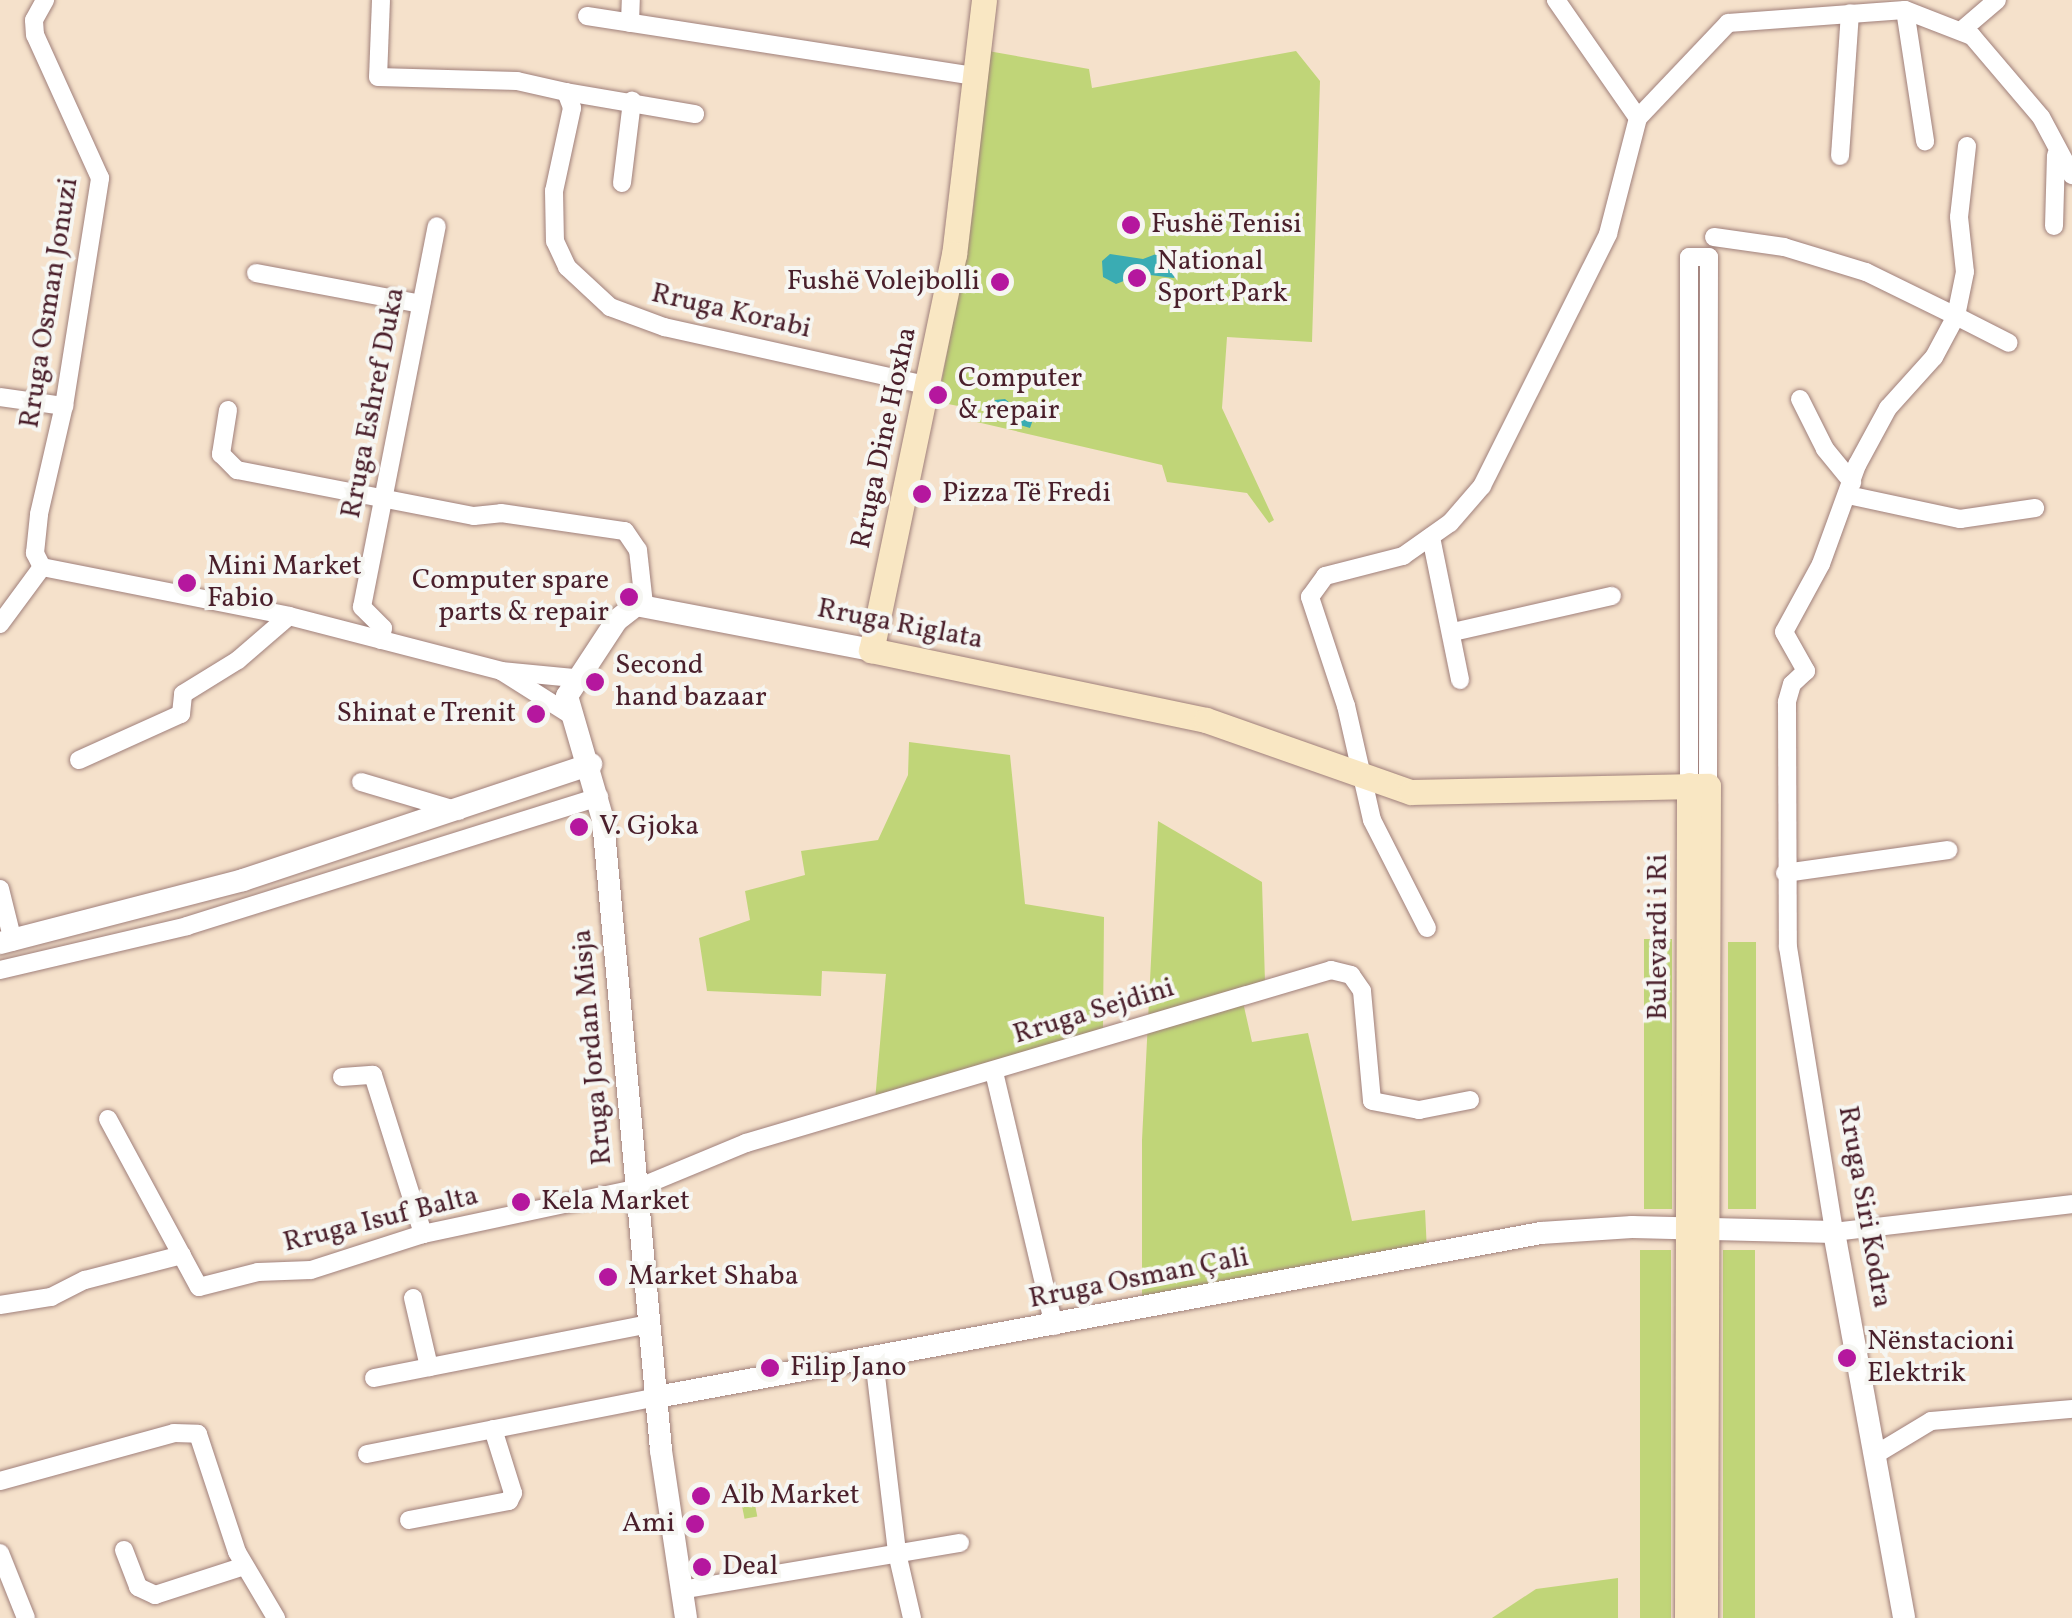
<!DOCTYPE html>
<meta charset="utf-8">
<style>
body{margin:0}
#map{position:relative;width:2072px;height:1618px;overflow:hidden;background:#f5e1cb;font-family:Vollkorn,serif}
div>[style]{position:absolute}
.green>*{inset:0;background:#c0d578;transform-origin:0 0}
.water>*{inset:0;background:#3aacb3}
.roads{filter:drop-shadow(0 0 2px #a0807b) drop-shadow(0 0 2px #a0807b)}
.minor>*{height:18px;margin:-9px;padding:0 9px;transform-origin:9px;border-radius:9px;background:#fff}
.tertiary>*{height:22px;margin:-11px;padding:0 11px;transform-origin:11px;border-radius:11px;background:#fff}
.secondary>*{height:25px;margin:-12.5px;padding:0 12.5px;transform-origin:12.5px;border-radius:12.5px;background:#f9e7c3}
.dots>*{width:28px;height:28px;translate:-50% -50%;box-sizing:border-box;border:5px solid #f6f6f2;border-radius:50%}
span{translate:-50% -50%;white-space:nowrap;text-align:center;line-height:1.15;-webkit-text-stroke:8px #f6f6f2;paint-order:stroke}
.poi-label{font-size:28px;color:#4a1f2b}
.left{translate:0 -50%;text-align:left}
.right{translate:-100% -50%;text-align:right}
.street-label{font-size:28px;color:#4a1f2b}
</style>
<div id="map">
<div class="green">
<i style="clip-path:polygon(988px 51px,1089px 69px,1092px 88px,1296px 51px,1320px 81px,1312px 342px,1227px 337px,1222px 408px,1274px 520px,1269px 523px,1247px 493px,1167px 482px,1162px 465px,968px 420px,968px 408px,938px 402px,973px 210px)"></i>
<i style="clip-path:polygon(909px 742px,1010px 755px,1025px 904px,1104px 917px,1103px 1030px,875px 1101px,886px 974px,822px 971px,821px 996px,707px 991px,699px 938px,750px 920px,745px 891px,805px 875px,801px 851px,878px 840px,908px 775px)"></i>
<i style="clip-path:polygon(1158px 821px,1262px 882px,1265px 982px,1240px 989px,1252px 1042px,1308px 1033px,1352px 1221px,1425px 1210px,1427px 1251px,1142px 1308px,1142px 1140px)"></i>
<i style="left:1644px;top:939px;width:28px;height:270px"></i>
<i style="left:1728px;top:942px;width:28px;height:267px"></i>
<i style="left:1640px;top:1250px;width:31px;height:368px"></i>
<i style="left:1723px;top:1250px;width:32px;height:368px"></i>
<i style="left:751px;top:1484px;width:33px;height:13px;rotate:79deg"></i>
<i style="clip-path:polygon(1618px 1578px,1618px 1618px,1492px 1618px,1536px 1589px)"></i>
</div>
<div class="water">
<i style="clip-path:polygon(1169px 249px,1184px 262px,1174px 278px,1142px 274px,1116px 284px,1103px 277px,1102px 261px,1110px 254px,1143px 259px)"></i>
<i style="clip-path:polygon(1005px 399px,1016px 408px,1028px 406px,1035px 414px,1030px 428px,990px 416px,995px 400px)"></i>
</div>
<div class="roads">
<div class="minor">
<i style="left:381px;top:0;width:77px;rotate:92.2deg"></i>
<i style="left:378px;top:77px;width:139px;rotate:1.6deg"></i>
<i style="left:517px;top:81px;width:50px;rotate:12.7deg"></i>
<i style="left:566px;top:92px;width:17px;rotate:69deg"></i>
<i style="left:572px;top:108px;width:85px;rotate:102.2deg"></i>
<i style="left:554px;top:191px;width:50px;rotate:88.9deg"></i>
<i style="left:555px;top:241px;width:29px;rotate:65deg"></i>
<i style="left:567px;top:267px;width:59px;rotate:42.9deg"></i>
<i style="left:610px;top:307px;width:58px;rotate:20.3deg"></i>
<i style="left:664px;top:327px;width:268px;rotate:12.5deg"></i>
<i style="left:1905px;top:10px;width:133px;rotate:81.3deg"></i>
<i style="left:587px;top:16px;width:391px;rotate:8.8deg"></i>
<i style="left:630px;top:23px;width:23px;rotate:-88deg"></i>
<i style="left:1962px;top:30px;width:46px;rotate:-40.6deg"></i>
<i style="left:566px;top:92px;width:131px;rotate:9.7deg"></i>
<i style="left:1638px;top:118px;width:131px;rotate:-46.5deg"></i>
<i style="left:1728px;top:23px;width:177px;rotate:-4.2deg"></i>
<i style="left:1905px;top:10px;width:72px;rotate:21.2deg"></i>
<i style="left:1972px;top:36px;width:106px;rotate:49.6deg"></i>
<i style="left:2041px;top:117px;width:66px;rotate:61.9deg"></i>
<i style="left:1967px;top:146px;width:71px;rotate:96.4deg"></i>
<i style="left:1959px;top:217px;width:55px;rotate:83.8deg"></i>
<i style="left:1965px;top:272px;width:45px;rotate:101.6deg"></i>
<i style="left:1956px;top:316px;width:59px;rotate:27deg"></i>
<i style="left:1840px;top:156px;width:143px;rotate:-86deg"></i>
<i style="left:622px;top:183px;width:83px;rotate:-83deg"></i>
<i style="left:2054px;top:226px;width:71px;rotate:-88.4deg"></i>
<i style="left:1714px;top:237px;width:71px;rotate:8.1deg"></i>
<i style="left:1784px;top:247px;width:86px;rotate:17deg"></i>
<i style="left:1866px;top:272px;width:100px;rotate:26.1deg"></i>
<i style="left:1956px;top:316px;width:47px;rotate:118.2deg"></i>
<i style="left:1934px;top:357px;width:69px;rotate:132deg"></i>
<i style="left:1888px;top:408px;width:65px;rotate:118.5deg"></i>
<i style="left:1857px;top:465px;width:105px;rotate:110deg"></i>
<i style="left:1821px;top:564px;width:77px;rotate:118.6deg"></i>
<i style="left:1784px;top:632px;width:45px;rotate:60.6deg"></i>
<i style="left:1806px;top:671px;width:19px;rotate:137deg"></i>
<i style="left:1792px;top:684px;width:19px;rotate:106deg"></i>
<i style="left:1787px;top:702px;width:245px;rotate:89.8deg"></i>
<i style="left:1788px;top:947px;width:289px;rotate:80.8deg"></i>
<i style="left:1834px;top:1232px;width:240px;rotate:-6.7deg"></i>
<i style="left:256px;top:273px;width:168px;rotate:10.6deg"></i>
<i style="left:0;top:397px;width:65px;rotate:8deg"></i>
<i style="left:1800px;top:399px;width:56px;rotate:63.4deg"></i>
<i style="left:1825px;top:449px;width:43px;rotate:50.7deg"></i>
<i style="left:228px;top:410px;width:45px;rotate:99deg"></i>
<i style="left:221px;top:454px;width:23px;rotate:45deg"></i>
<i style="left:237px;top:470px;width:241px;rotate:11deg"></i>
<i style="left:474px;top:516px;width:27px;rotate:-6deg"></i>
<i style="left:501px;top:513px;width:125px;rotate:8.3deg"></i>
<i style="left:625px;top:531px;width:23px;rotate:56deg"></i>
<i style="left:638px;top:550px;width:54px;rotate:83.7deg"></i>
<i style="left:1848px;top:495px;width:115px;rotate:12.1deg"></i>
<i style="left:1960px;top:519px;width:76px;rotate:-8.3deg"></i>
<i style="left:1431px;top:537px;width:146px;rotate:78.5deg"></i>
<i style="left:42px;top:567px;width:16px;rotate:-117deg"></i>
<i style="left:35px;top:553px;width:39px;rotate:-84deg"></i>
<i style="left:39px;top:514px;width:111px;rotate:-77deg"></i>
<i style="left:64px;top:406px;width:231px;rotate:-81deg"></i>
<i style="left:100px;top:178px;width:157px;rotate:-114.4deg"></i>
<i style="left:35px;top:35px;width:15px;rotate:-94deg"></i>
<i style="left:34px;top:20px;width:23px;rotate:-61deg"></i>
<i style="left:42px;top:567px;width:252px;rotate:11.2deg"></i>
<i style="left:289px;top:616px;width:219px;rotate:14.5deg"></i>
<i style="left:501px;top:671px;width:73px;rotate:5.5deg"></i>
<i style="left:0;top:624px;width:71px;rotate:-53.6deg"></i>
<i style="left:1453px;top:632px;width:163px;rotate:-12.8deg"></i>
<i style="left:381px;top:640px;width:12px;rotate:-81deg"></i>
<i style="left:383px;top:628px;width:30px;rotate:-135deg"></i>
<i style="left:362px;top:607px;width:388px;rotate:-78.9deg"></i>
<i style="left:501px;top:671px;width:80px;rotate:32.3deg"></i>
<i style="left:79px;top:760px;width:112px;rotate:-24.3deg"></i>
<i style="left:181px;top:714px;width:20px;rotate:-84deg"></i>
<i style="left:183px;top:694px;width:65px;rotate:-31.7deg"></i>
<i style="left:238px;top:660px;width:67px;rotate:-40.8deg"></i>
<i style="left:361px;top:782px;width:102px;rotate:16.5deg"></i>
<i style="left:1689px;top:785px;width:528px;rotate:-90deg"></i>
<i style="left:1689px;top:257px;width:20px"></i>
<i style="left:1709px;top:257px;width:529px;rotate:90.11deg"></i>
<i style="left:1785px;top:873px;width:165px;rotate:-8deg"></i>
<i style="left:0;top:889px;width:54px;rotate:76deg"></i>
<i style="left:1427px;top:928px;width:121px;rotate:-117deg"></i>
<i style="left:1372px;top:820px;width:117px;rotate:-102.8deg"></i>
<i style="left:1346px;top:706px;width:115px;rotate:-108.3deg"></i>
<i style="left:1310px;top:597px;width:26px;rotate:-54deg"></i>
<i style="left:1325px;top:576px;width:81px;rotate:-14.4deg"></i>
<i style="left:1403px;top:556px;width:57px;rotate:-35.1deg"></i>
<i style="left:1450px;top:523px;width:49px;rotate:-49.1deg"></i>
<i style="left:1482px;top:486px;width:282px;rotate:-63.4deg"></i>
<i style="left:1608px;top:234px;width:120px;rotate:-75.5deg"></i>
<i style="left:1638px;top:118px;width:144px;rotate:-124.8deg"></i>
<i style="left:0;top:970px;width:192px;rotate:-13.2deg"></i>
<i style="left:187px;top:926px;width:432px;rotate:-17.4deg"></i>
<i style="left:994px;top:1072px;width:261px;rotate:76.7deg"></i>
<i style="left:342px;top:1077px;width:31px;rotate:-4deg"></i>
<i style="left:373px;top:1075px;width:167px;rotate:72.5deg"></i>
<i style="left:108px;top:1119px;width:191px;rotate:61.6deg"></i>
<i style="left:199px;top:1287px;width:61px;rotate:-14.3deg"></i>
<i style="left:258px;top:1272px;width:53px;rotate:-2.2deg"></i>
<i style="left:311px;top:1270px;width:118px;rotate:-17.8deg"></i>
<i style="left:423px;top:1234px;width:217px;rotate:-12deg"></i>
<i style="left:635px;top:1189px;width:120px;rotate:-22.5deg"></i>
<i style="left:746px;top:1143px;width:610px;rotate:-16.47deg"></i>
<i style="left:1331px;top:970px;width:21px;rotate:14deg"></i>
<i style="left:1351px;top:975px;width:19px;rotate:55deg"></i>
<i style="left:1362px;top:991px;width:110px;rotate:84.8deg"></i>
<i style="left:1372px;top:1101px;width:48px;rotate:10.8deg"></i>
<i style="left:1419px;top:1110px;width:52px;rotate:-11.1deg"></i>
<i style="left:413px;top:1298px;width:71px;rotate:76.9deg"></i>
<i style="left:0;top:1305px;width:52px;rotate:-8.9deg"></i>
<i style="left:51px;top:1297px;width:38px;rotate:-27deg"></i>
<i style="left:85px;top:1280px;width:100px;rotate:-14.5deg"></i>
<i style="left:874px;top:1359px;width:195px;rotate:83.2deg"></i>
<i style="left:897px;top:1553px;width:67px;rotate:77deg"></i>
<i style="left:374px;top:1378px;width:281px;rotate:-11.1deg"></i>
<i style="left:1878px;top:1453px;width:62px;rotate:-31.1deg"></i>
<i style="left:1931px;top:1421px;width:142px;rotate:-4.9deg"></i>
<i style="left:367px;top:1454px;width:296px;rotate:-11.1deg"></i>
<i style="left:0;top:1481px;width:180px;rotate:-15.4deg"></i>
<i style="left:174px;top:1433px;width:24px;rotate:2deg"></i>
<i style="left:198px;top:1434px;width:124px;rotate:71.7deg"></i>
<i style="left:237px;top:1552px;width:77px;rotate:59.4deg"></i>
<i style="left:409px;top:1520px;width:102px;rotate:-10.8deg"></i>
<i style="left:509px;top:1501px;width:9px;rotate:-63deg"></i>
<i style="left:513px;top:1493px;width:67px;rotate:-107.4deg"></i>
<i style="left:124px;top:1550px;width:40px;rotate:69deg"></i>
<i style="left:138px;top:1587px;width:19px;rotate:25deg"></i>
<i style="left:155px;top:1595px;width:94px;rotate:-18deg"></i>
<i style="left:0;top:1553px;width:70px;rotate:68.2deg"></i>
<i style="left:681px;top:1590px;width:283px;rotate:-9.6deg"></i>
</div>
<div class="tertiary">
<i style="left:0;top:943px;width:251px;rotate:-14.5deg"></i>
<i style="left:243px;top:880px;width:367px;rotate:-18.4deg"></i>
<i style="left:657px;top:1397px;width:899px;rotate:-10.51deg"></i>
<i style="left:1541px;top:1233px;width:91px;rotate:-3.8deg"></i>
<i style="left:1632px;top:1227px;width:202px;rotate:1.4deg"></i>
<i style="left:1834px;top:1232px;width:392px;rotate:79.7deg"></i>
<i style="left:686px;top:1618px;width:170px;rotate:-98.5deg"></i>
<i style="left:661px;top:1450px;width:633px;rotate:-95.26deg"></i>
<i style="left:603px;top:820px;width:129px;rotate:-106.2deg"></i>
<i style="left:567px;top:696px;width:91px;rotate:-56.7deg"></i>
<i style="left:617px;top:620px;width:24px;rotate:-38deg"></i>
<i style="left:636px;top:605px;width:239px;rotate:10.8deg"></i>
</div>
<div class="secondary">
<i style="left:984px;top:0;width:256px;rotate:96.7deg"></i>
<i style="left:954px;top:254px;width:405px;rotate:101.8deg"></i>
<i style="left:871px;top:650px;width:342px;rotate:11.8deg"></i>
<i style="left:1206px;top:720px;width:217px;rotate:19.4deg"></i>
<i style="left:1411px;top:792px;width:297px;rotate:-1.2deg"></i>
<i style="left:1708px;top:786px;width:832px;rotate:90.21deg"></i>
<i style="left:1687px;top:1618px;width:833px;rotate:-89.86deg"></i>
</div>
</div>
<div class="dots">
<i style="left:1131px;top:225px;background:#b5179e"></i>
<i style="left:1137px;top:278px;background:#b5179e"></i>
<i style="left:1000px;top:282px;background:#b5179e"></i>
<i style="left:938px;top:395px;background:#b5179e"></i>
<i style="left:922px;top:494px;background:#b5179e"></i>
<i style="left:187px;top:583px;background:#b5179e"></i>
<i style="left:629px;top:597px;background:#b5179e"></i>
<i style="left:595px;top:682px;background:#b5179e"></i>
<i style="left:536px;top:714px;background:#b5179e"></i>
<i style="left:579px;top:827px;background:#b5179e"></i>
<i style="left:521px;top:1202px;background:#b5179e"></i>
<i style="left:608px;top:1277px;background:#b5179e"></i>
<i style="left:1847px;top:1358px;background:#b5179e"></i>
<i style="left:770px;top:1368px;background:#b5179e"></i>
<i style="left:701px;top:1496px;background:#b5179e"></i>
<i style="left:695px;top:1524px;background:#b5179e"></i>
<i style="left:702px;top:1567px;background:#b5179e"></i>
</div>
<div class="poi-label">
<span class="left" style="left:1151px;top:225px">Fushë Tenisi</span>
<span class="left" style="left:1157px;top:278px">National<br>Sport Park</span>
<span class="right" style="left:980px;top:282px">Fushë Volejbolli</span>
<span class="left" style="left:958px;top:395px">Computer<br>&amp; repair</span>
<span class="left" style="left:942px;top:494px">Pizza Të Fredi</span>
<span class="left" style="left:207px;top:583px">Mini Market<br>Fabio</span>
<span class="right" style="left:609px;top:597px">Computer spare<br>parts &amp; repair</span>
<span class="left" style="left:615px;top:682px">Second<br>hand bazaar</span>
<span class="right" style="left:516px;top:714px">Shinat e Trenit</span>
<span class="left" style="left:599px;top:827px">V. Gjoka</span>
<span class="left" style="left:541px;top:1202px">Kela Market</span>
<span class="left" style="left:628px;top:1277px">Market Shaba</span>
<span class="left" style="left:1867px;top:1358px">Nënstacioni<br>Elektrik</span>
<span class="left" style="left:790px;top:1368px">Filip Jano</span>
<span class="left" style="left:721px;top:1496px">Alb Market</span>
<span class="right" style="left:675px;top:1524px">Ami</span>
<span class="left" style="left:722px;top:1567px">Deal</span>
</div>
<div class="street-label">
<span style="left:50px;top:303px;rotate:-81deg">Rruga Osman Jonuzi</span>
<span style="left:731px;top:312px;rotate:13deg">Rruga Korabi</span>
<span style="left:374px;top:403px;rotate:-79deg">Rruga Eshref Duka</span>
<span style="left:885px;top:438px;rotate:-78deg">Rruga Dine Hoxha</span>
<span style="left:900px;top:625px;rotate:11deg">Rruga Riglata</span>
<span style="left:1659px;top:937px;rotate:-90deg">Bulevardi i Ri</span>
<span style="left:1094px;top:1012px;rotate:-17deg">Rruga Sejdini</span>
<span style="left:593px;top:1047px;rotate:-95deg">Rruga Jordan Misja</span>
<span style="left:1864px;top:1207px;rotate:80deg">Rruga Siri Kodra</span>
<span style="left:381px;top:1220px;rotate:-14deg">Rruga Isuf Balta</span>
<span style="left:1139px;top:1279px;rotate:-11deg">Rruga Osman Çali</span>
</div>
</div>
